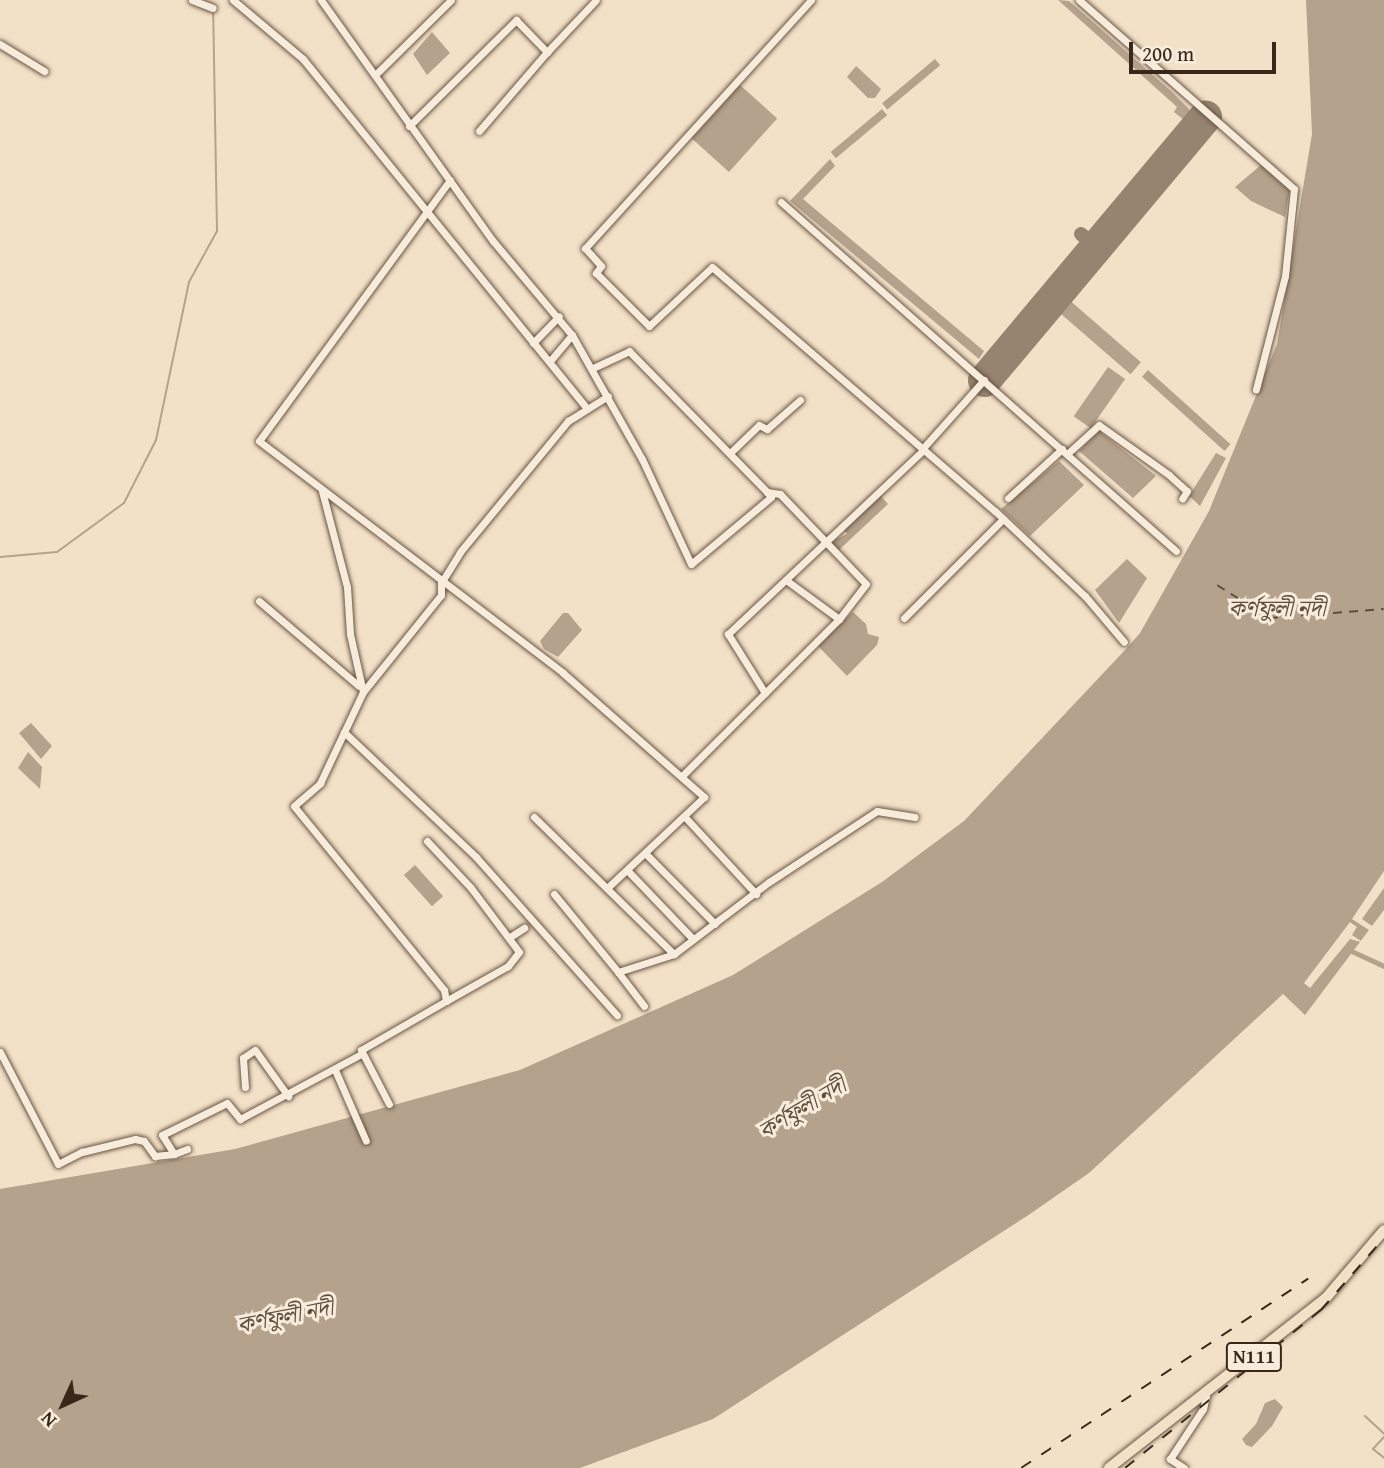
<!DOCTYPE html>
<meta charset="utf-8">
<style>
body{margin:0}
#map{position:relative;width:1384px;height:1468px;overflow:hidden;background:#f3e1c7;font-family:"Gentium Book Plus","Noto Serif Bengali",serif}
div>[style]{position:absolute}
.water>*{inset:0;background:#b4a28c;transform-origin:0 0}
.pier>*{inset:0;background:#f3e1c7}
.stream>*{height:2px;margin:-1px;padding:0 1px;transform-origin:1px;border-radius:1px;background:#b4a28c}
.canal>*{height:5px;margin:-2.5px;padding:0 2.5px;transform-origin:2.5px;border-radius:2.5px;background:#b4a28c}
.ferry>*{height:2px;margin-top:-1px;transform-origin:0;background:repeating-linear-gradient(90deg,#5e4d3c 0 9px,transparent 0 16px)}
.taxiway>*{height:14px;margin:-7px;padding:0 7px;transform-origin:7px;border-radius:7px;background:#968470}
.runway>*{height:33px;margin:-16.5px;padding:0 16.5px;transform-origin:16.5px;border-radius:16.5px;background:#968470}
.roads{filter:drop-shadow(0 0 2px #685645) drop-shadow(0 0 2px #685645)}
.minor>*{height:7px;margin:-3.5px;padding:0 3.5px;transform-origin:3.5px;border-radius:3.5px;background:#f7ecdb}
.highway>*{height:10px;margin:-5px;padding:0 5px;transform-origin:5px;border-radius:5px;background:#f3e1c7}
.rail>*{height:2px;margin-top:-1px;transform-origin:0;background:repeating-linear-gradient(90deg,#39281a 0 12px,transparent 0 24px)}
span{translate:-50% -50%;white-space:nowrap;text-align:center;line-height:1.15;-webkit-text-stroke:6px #f7ecdb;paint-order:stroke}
.shield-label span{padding:2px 5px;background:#f7ecdb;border:2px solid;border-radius:5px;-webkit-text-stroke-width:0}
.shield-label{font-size:19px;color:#39281a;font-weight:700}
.water-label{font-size:23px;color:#5e4d3c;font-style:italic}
.north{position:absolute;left:28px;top:1370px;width:70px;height:70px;-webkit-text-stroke:5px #f7ecdb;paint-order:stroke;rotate:225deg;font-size:19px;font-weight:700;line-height:28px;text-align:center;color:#39281a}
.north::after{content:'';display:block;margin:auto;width:24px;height:32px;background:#39281a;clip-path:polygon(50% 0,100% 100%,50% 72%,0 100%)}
.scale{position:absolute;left:1129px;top:42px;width:147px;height:32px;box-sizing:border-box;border:4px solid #39281a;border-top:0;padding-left:9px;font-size:21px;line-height:24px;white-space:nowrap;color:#39281a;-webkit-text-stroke:5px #f7ecdb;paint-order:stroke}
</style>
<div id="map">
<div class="water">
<i style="clip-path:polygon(1058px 0,1069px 1px,1172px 92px,1193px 113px,1190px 117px,1184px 120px,1174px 112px,1177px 107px)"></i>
<i style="clip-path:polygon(1306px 0,1384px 0,1384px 910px,1305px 1015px,1283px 994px,1089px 1173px,1027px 1216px,713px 1419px,580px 1468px,0 1468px,0 1189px,235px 1149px,520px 1070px,733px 975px,882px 882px,964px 821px,1125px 650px,1140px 633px,1209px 511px,1277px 344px,1312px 134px)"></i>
<i style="clip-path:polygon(432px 32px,450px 53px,427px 75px,413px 54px)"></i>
<i style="left:935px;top:59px;width:8px;height:69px;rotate:50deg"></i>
<i style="clip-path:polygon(856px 66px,881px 89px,875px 98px,868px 98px,847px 77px)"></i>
<i style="left:740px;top:85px;width:50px;height:72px;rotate:42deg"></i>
<i style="left:882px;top:109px;width:8px;height:67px;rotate:50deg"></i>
<i style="clip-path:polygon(830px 159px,835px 166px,803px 199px,984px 351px,979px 359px,790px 201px)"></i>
<i style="clip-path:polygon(1261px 165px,1290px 188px,1285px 217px,1251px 201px,1235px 187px)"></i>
<i style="left:1067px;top:298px;width:98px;height:16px;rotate:41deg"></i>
<i style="left:1108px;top:367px;width:21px;height:60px;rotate:35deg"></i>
<i style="left:1148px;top:370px;width:111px;height:9px;rotate:42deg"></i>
<i style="clip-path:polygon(1099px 431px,1156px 476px,1133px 498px,1079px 451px)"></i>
<i style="clip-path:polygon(1216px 453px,1226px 458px,1200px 506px,1189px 496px)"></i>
<i style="clip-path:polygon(1059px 461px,1084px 485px,1030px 536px,1001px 509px)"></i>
<i style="clip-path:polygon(879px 494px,888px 504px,839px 550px,831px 542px,847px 534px,844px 530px)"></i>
<i style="clip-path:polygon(1127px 559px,1147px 578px,1119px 623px,1095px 590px)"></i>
<i style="clip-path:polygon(853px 612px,866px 624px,868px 634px,879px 637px,877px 645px,847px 676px,817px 645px)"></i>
<i style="clip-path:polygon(563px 613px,568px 613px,582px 630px,558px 657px,544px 649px,540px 641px)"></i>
<i style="clip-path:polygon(31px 723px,52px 746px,41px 759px,19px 733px)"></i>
<i style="clip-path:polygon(28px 752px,42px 767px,40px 789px,18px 768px)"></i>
<i style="left:415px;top:865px;width:42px;height:15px;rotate:48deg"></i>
<i style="clip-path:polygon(1275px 1399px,1283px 1407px,1272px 1426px,1252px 1447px,1246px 1445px,1242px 1439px,1256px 1424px,1265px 1403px)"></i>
</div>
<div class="pier">
<i style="clip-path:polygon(1384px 871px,1384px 888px,1362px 919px,1375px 928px,1372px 932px,1352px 919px)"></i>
<i style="clip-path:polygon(1350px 922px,1357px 927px,1352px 935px,1364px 943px,1350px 939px,1310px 988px,1304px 983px)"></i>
</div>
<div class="stream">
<i style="left:0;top:557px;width:57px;rotate:-5deg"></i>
<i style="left:57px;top:552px;width:83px;rotate:-36.2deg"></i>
<i style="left:124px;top:503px;width:71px;rotate:-63.1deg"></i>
<i style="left:156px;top:440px;width:161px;rotate:-78.2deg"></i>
<i style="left:189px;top:282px;width:58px;rotate:-61.2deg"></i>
<i style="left:217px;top:231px;width:220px;rotate:-91deg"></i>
<i style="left:1365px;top:1416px;width:26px;rotate:43deg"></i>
<i style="left:1384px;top:1437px;width:16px;rotate:133deg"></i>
<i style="left:1373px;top:1449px;width:14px;rotate:39deg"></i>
</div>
<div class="canal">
<i style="left:1347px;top:949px;width:41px;rotate:24.7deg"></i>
</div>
<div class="ferry">
<i style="left:1217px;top:585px;width:62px;rotate:32.4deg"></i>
<i style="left:1269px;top:618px;width:115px;rotate:-4.5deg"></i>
</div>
<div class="taxiway">
<i style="left:1081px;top:234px;width:18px;rotate:41deg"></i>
</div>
<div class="runway">
<i style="left:984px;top:380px;width:344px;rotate:-50deg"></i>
</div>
<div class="roads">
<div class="minor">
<i style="left:192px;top:0;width:22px;rotate:21deg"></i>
<i style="left:233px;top:0;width:92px;rotate:40.1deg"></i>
<i style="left:303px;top:59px;width:450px;rotate:50.9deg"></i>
<i style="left:321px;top:0;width:296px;rotate:54.5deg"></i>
<i style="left:493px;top:241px;width:123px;rotate:50deg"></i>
<i style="left:572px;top:335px;width:142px;rotate:60.6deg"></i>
<i style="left:642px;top:459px;width:116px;rotate:65deg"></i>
<i style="left:691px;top:564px;width:104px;rotate:-39.9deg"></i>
<i style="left:771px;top:497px;width:6px;rotate:-129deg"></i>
<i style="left:811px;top:0;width:336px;rotate:132.3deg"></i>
<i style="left:585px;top:248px;width:24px;rotate:48deg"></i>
<i style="left:601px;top:266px;width:9px;rotate:126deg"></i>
<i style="left:596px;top:273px;width:75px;rotate:45deg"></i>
<i style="left:649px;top:326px;width:86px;rotate:-43.1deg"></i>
<i style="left:712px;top:267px;width:374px;rotate:40.8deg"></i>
<i style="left:995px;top:511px;width:124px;rotate:43.4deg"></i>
<i style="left:1085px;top:596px;width:60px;rotate:49.7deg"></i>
<i style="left:1079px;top:0;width:286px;rotate:41.3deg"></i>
<i style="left:1294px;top:189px;width:87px;rotate:95.9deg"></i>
<i style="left:1285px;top:276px;width:117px;rotate:104.4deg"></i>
<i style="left:0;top:44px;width:52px;rotate:31.5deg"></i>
<i style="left:376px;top:74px;width:105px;rotate:-44.6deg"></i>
<i style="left:409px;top:126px;width:151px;rotate:-44.7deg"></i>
<i style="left:516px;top:20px;width:45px;rotate:45.9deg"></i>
<i style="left:547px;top:52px;width:71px;rotate:-46.7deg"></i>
<i style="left:479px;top:131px;width:104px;rotate:-49.3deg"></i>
<i style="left:450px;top:180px;width:323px;rotate:126.2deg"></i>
<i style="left:259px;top:441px;width:382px;rotate:37.3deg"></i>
<i style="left:563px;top:673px;width:188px;rotate:41.3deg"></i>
<i style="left:704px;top:797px;width:132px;rotate:136.8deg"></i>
<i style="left:781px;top:202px;width:527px;rotate:41.46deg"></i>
<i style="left:533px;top:343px;width:37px;rotate:-46deg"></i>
<i style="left:550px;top:361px;width:34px;rotate:-50deg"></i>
<i style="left:593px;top:368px;width:40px;rotate:-25deg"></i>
<i style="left:629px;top:351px;width:197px;rotate:45.6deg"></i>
<i style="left:767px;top:492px;width:13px;rotate:9deg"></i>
<i style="left:780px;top:494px;width:124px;rotate:46.3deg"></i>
<i style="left:866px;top:584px;width:44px;rotate:127.6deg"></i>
<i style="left:839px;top:619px;width:221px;rotate:135deg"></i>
<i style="left:924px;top:447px;width:90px;rotate:-48.2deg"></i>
<i style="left:730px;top:453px;width:40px;rotate:-44deg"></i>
<i style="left:759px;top:425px;width:9px;rotate:27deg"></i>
<i style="left:767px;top:429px;width:44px;rotate:-41.3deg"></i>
<i style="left:1067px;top:454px;width:43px;rotate:-42.2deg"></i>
<i style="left:1099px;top:425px;width:86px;rotate:35.5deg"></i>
<i style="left:1169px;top:475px;width:24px;rotate:42deg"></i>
<i style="left:1187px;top:491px;width:9px;rotate:122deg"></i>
<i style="left:322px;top:491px;width:99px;rotate:75.4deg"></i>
<i style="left:347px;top:587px;width:47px;rotate:86.3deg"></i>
<i style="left:350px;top:634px;width:59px;rotate:77.4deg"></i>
<i style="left:1008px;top:498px;width:73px;rotate:-42.2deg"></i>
<i style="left:786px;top:580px;width:66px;rotate:36.3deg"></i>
<i style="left:259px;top:601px;width:131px;rotate:40.4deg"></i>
<i style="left:904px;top:618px;width:140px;rotate:-45deg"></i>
<i style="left:765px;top:693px;width:70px;rotate:-122.1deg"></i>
<i style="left:728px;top:634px;width:268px;rotate:-43.3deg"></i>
<i style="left:344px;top:732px;width:182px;rotate:43.4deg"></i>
<i style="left:476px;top:857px;width:212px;rotate:48.3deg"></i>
<i style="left:534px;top:817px;width:196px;rotate:44.4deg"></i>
<i style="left:685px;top:817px;width:105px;rotate:47.3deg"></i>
<i style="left:427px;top:841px;width:64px;rotate:46.9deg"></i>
<i style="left:471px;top:888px;width:80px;rotate:53.1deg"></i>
<i style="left:519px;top:952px;width:18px;rotate:128deg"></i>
<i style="left:508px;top:966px;width:71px;rotate:150.6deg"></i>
<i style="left:446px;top:1001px;width:11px;rotate:-100deg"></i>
<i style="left:444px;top:990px;width:237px;rotate:-129.2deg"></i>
<i style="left:294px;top:806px;width:35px;rotate:-41deg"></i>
<i style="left:320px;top:783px;width:101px;rotate:-64.7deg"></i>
<i style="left:363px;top:692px;width:124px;rotate:-51.2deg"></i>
<i style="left:441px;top:595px;width:12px;rotate:-90deg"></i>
<i style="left:441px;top:583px;width:36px;rotate:-58deg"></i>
<i style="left:460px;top:552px;width:170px;rotate:-50.5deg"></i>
<i style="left:568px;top:421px;width:47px;rotate:-32deg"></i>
<i style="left:646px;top:854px;width:98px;rotate:45.4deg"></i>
<i style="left:628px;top:871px;width:94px;rotate:46.3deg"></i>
<i style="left:554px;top:894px;width:101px;rotate:50.6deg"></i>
<i style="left:510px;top:937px;width:17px;rotate:-33deg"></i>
<i style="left:644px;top:1006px;width:43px;rotate:-127.4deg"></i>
<i style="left:618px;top:972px;width:59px;rotate:-17.8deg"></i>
<i style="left:674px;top:954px;width:119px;rotate:-37.2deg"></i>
<i style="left:769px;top:882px;width:129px;rotate:-33.3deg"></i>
<i style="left:877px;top:811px;width:38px;rotate:9deg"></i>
<i style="left:0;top:1052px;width:126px;rotate:62.6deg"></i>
<i style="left:58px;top:1164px;width:27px;rotate:-27deg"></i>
<i style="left:82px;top:1152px;width:55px;rotate:-13.8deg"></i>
<i style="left:135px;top:1139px;width:9px;rotate:13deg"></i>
<i style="left:144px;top:1141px;width:19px;rotate:54deg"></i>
<i style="left:155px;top:1156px;width:19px;rotate:-6deg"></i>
<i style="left:174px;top:1154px;width:22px;rotate:-122deg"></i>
<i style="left:162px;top:1135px;width:72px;rotate:-26.2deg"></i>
<i style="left:227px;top:1103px;width:21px;rotate:51deg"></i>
<i style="left:240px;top:1119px;width:137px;rotate:-28.2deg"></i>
<i style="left:335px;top:1070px;width:77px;rotate:66.4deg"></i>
<i style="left:245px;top:1087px;width:29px;rotate:-94deg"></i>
<i style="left:243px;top:1058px;width:14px;rotate:-34deg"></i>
<i style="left:255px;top:1050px;width:57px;rotate:54.3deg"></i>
<i style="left:389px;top:1104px;width:61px;rotate:-117.4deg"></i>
<i style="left:361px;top:1050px;width:98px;rotate:-30deg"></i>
<i style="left:174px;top:1154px;width:14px;rotate:-21deg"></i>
<i style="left:1184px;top:1468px;width:17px;rotate:-147deg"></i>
<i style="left:1170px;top:1459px;width:60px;rotate:-56.6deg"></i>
<i style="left:1203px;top:1409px;width:13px;rotate:-77deg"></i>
</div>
<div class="highway">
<i style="left:1109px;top:1468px;width:276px;rotate:-38.1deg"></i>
<i style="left:1326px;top:1298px;width:89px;rotate:-49.5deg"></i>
</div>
</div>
<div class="rail">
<i style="left:1021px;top:1468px;width:344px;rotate:-33.4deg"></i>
<i style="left:1125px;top:1468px;width:252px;rotate:-38.9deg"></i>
<i style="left:1321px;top:1310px;width:96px;rotate:-48.8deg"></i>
</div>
<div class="shield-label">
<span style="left:1254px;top:1357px">N111</span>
</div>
<div class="water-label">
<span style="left:1277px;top:608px">কর্ণফুলী নদী</span>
<span style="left:802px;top:1108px;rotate:-31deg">কর্ণফুলী নদী</span>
<span style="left:285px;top:1316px;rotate:-11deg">কর্ণফুলী নদী</span>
</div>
<div class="north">N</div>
<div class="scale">200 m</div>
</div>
